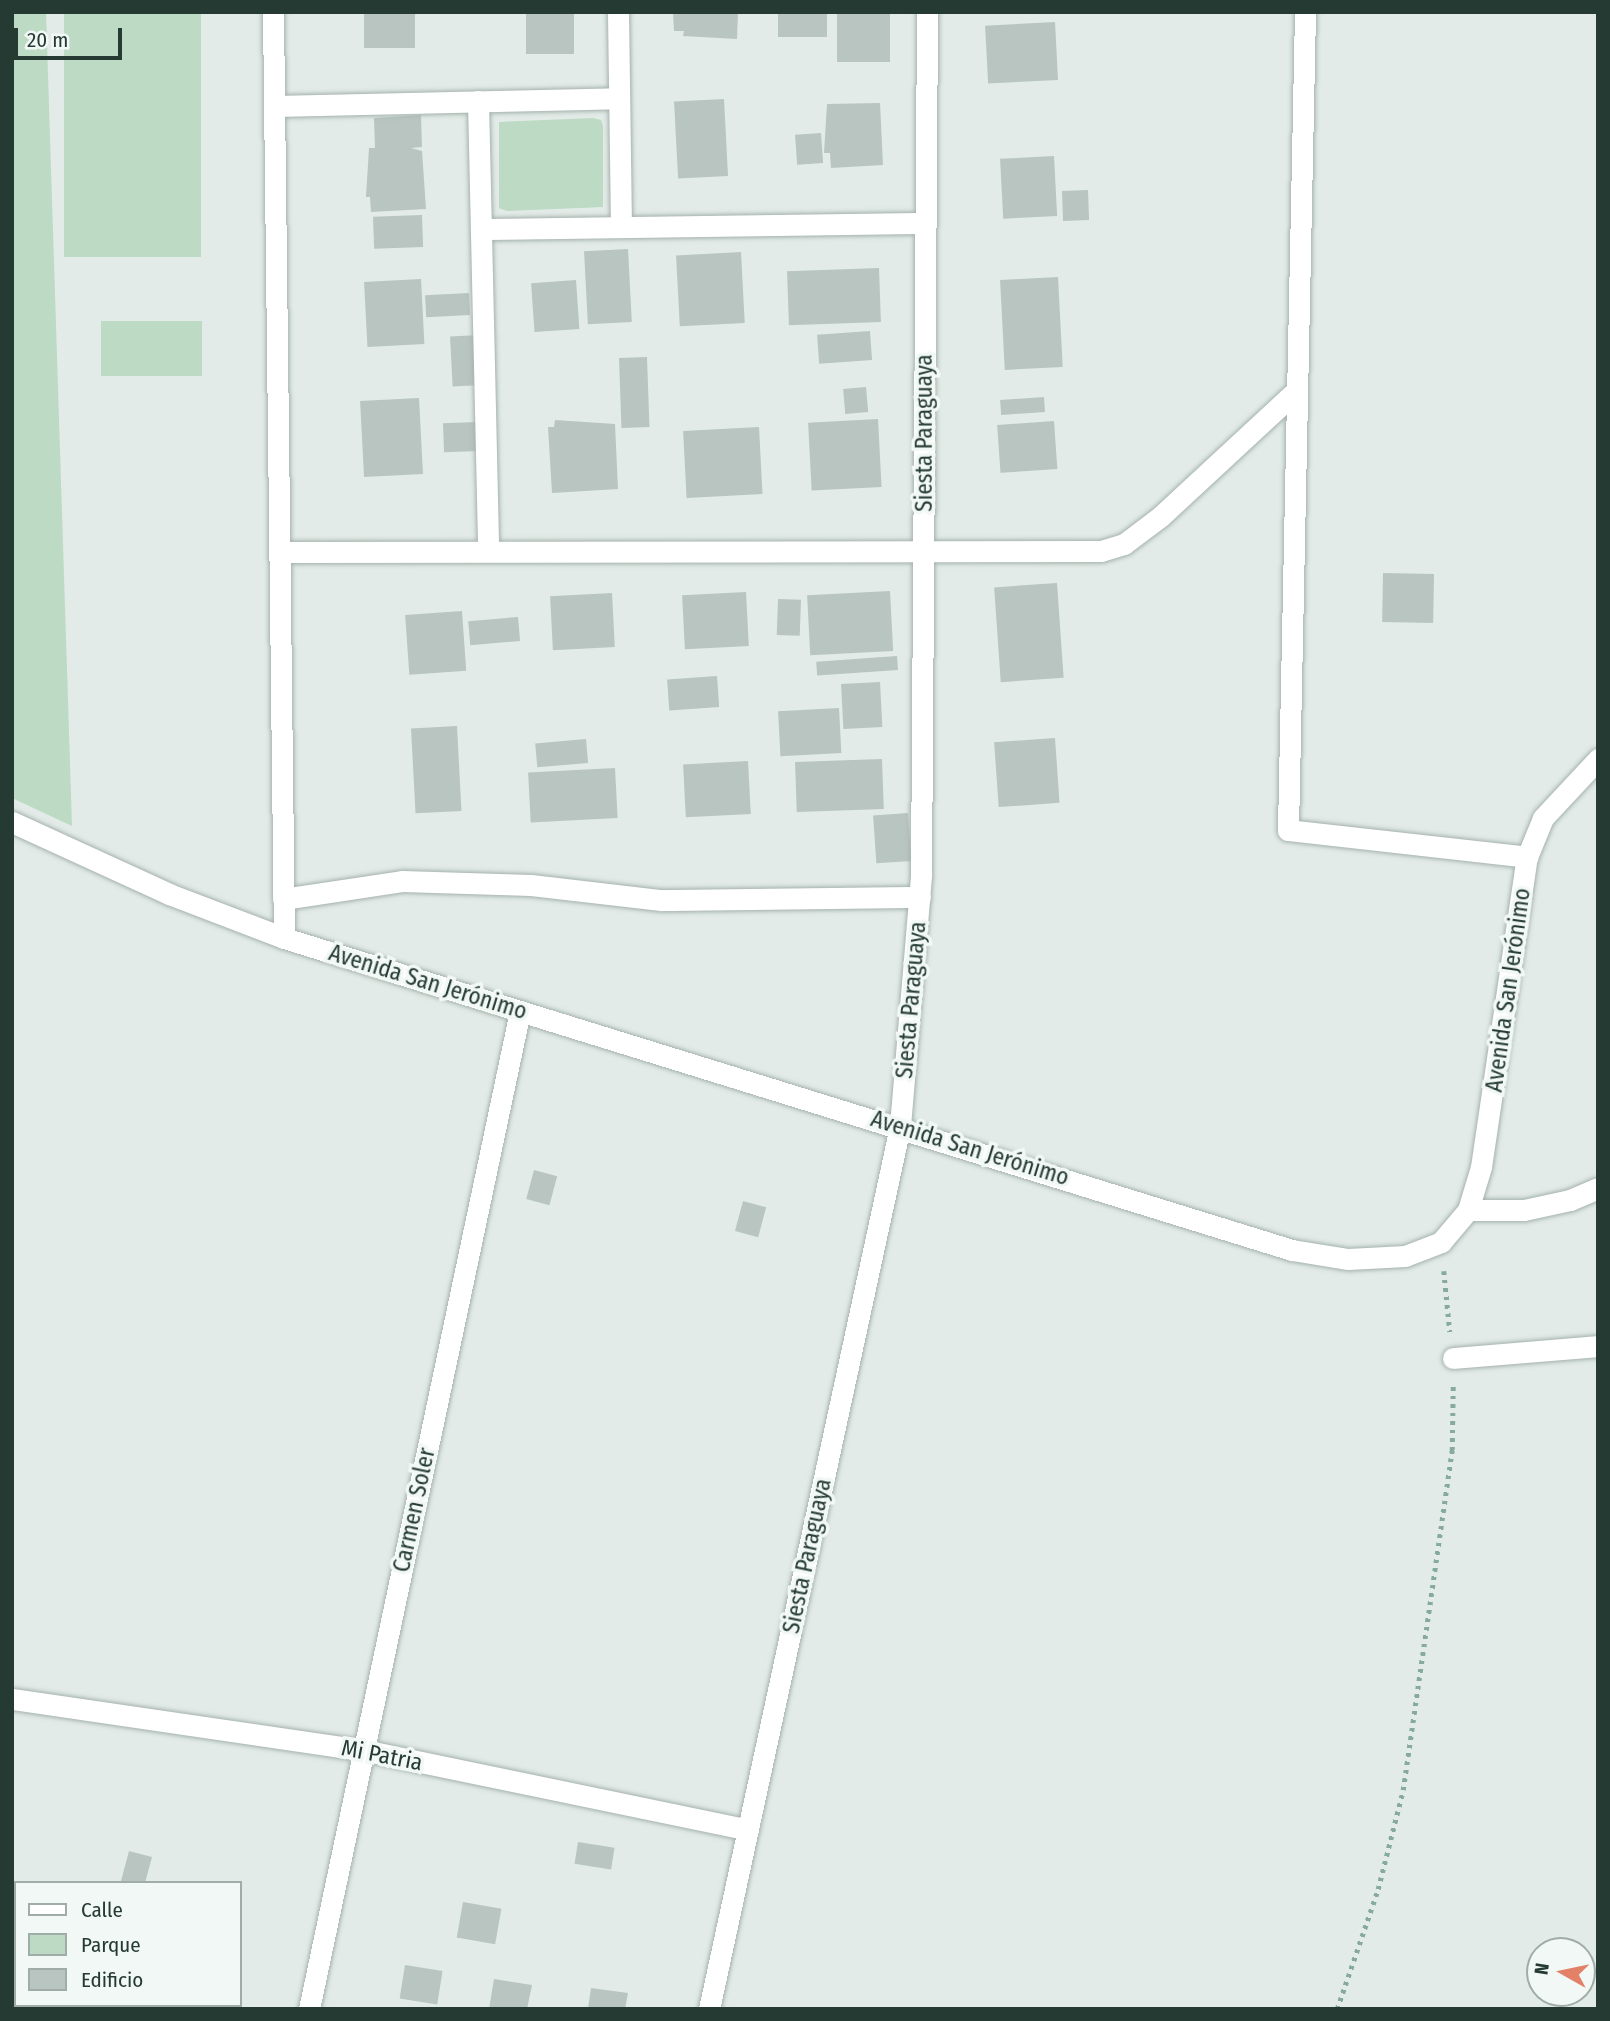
<!DOCTYPE html>
<meta charset="utf-8">
<style>
body{margin:0}
#map{position:relative;width:1610px;height:2021px;overflow:hidden;background:#e2ebe7;font-family:"Fira Sans Condensed",sans-serif}
div>[style]{position:absolute}
.green>*{inset:0;background:#bddac4;transform-origin:0 0}
.building>*{inset:0;background:#b8c5c0;transform-origin:0 0}
.path>*{height:4.5px;margin-top:-2.25px;transform-origin:0;background:repeating-linear-gradient(90deg,#86ab9e 0 3.5px,transparent 0 8.5px)}
.roads{filter:drop-shadow(0 0 2px #a5b2ad) drop-shadow(0 0 2px #a5b2ad)}
.minor>*{height:21px;margin:-10.5px;padding:0 10.5px;transform-origin:10.5px;border-radius:10.5px;background:#fff}
span{translate:-50% -50%;white-space:nowrap;text-align:center;line-height:1.15;-webkit-text-stroke:7px #f2f8f5;paint-order:stroke}
.street-label{font-size:23px;color:#243a33}
.frame{position:absolute;inset:0;border:14px solid #243a33;pointer-events:none}
.legend{position:absolute;left:14px;top:1881px;width:228px;height:126px;box-sizing:border-box;background:#f2f8f5;border:2px solid #a0aca7;margin:0;padding:9px 12px;list-style:none;font-size:21px;color:#243a33}
.legend li{display:flex;align-items:center;gap:14px;height:35px}
.legend b{width:35px;border:2px solid #a0aca7}
.north{position:absolute;left:1526px;top:1937px;width:70px;height:70px;box-sizing:border-box;background:#f2f8f5;border:2px solid #a0aca7;border-radius:50%;rotate:279deg;font-size:19px;font-weight:700;line-height:28px;text-align:center;color:#243a33}
.north::after{content:'';display:block;margin:auto;width:24px;height:32px;background:#e38168;clip-path:polygon(50% 0,100% 100%,50% 72%,0 100%)}
.scale{position:absolute;left:14px;top:28px;width:108px;height:32px;box-sizing:border-box;border:4px solid #243a33;border-top:0;padding-left:9px;font-size:21px;line-height:24px;white-space:nowrap;color:#243a33;-webkit-text-stroke:5px #f2f8f5;paint-order:stroke}
</style>
<div id="map">
<div class="green">
<i style="clip-path:polygon(12px 12px,46px 12px,72px 826px,12px 798px)"></i>
<i style="left:64px;top:12px;width:137px;height:245px"></i>
<i style="clip-path:polygon(593px 118px,601px 120px,603px 126px,603px 207px,507px 211px,499px 208px,499px 122px)"></i>
<i style="left:101px;top:321px;width:101px;height:55px"></i>
</div>
<div class="building">
<i style="left:364px;top:12px;width:51px;height:36px"></i>
<i style="left:526px;top:12px;width:48px;height:42px"></i>
<i style="clip-path:polygon(673px 12px,738px 12px,737px 39px,683px 36px,684px 31px,674px 31px)"></i>
<i style="left:778px;top:12px;width:49px;height:25px"></i>
<i style="left:837px;top:12px;width:53px;height:50px"></i>
<i style="left:1055px;top:22px;width:58px;height:70px;rotate:87deg"></i>
<i style="left:724px;top:99px;width:77px;height:50px;rotate:87deg"></i>
<i style="clip-path:polygon(880px 103px,883px 165px,831px 168px,830px 153px,824px 153px,827px 104px)"></i>
<i style="clip-path:polygon(421px 115px,422px 147px,411px 148px,422px 151px,426px 209px,371px 212px,370px 197px,366px 197px,369px 148px,375px 148px,374px 118px)"></i>
<i style="left:821px;top:133px;width:30px;height:26px;rotate:86deg"></i>
<i style="left:1054px;top:156px;width:60px;height:54px;rotate:87deg"></i>
<i style="left:1088px;top:190px;width:30px;height:26px;rotate:88deg"></i>
<i style="left:422px;top:215px;width:32px;height:49px;rotate:88deg"></i>
<i style="left:628px;top:249px;width:73px;height:44px;rotate:87deg"></i>
<i style="left:741px;top:252px;width:71px;height:65px;rotate:87deg"></i>
<i style="left:879px;top:268px;width:54px;height:92px;rotate:88deg"></i>
<i style="left:1058px;top:277px;width:90px;height:58px;rotate:87deg"></i>
<i style="left:421px;top:279px;width:65px;height:57px;rotate:87deg"></i>
<i style="left:576px;top:280px;width:49px;height:45px;rotate:86deg"></i>
<i style="left:469px;top:293px;width:22px;height:44px;rotate:87deg"></i>
<i style="left:870px;top:331px;width:29px;height:53px;rotate:86deg"></i>
<i style="left:480px;top:335px;width:50px;height:30px;rotate:87deg"></i>
<i style="left:647px;top:357px;width:70px;height:28px;rotate:88deg"></i>
<i style="left:866px;top:387px;width:25px;height:23px;rotate:85deg"></i>
<i style="left:1044px;top:397px;width:15px;height:44px;rotate:86deg"></i>
<i style="left:419px;top:398px;width:76px;height:59px;rotate:87deg"></i>
<i style="left:878px;top:419px;width:68px;height:70px;rotate:87deg"></i>
<i style="clip-path:polygon(555px 420px,615px 424px,618px 489px,552px 493px,548px 427px,554px 427px)"></i>
<i style="left:1054px;top:421px;width:48px;height:57px;rotate:86deg"></i>
<i style="left:478px;top:422px;width:29px;height:35px;rotate:88deg"></i>
<i style="left:759px;top:427px;width:67px;height:76px;rotate:87deg"></i>
<i style="left:1383px;top:573px;width:51px;height:49px;rotate:1deg"></i>
<i style="left:1057px;top:583px;width:95px;height:63px;rotate:86deg"></i>
<i style="left:890px;top:591px;width:60px;height:83px;rotate:87deg"></i>
<i style="left:746px;top:592px;width:54px;height:64px;rotate:87deg"></i>
<i style="left:612px;top:593px;width:54px;height:62px;rotate:87deg"></i>
<i style="left:778px;top:599px;width:23px;height:36px;rotate:2deg"></i>
<i style="left:462px;top:611px;width:60px;height:57px;rotate:86deg"></i>
<i style="left:518px;top:617px;width:24px;height:50px;rotate:85deg"></i>
<i style="left:897px;top:656px;width:14px;height:81px;rotate:86deg"></i>
<i style="left:717px;top:676px;width:31px;height:50px;rotate:86deg"></i>
<i style="left:880px;top:682px;width:45px;height:39px;rotate:87deg"></i>
<i style="left:839px;top:708px;width:45px;height:61px;rotate:87deg"></i>
<i style="left:457px;top:726px;width:85px;height:46px;rotate:87deg"></i>
<i style="left:1055px;top:738px;width:65px;height:61px;rotate:86deg"></i>
<i style="left:586px;top:739px;width:24px;height:51px;rotate:85deg"></i>
<i style="left:882px;top:759px;width:50px;height:87px;rotate:88deg"></i>
<i style="left:748px;top:761px;width:53px;height:65px;rotate:87deg"></i>
<i style="left:615px;top:768px;width:50px;height:87px;rotate:87deg"></i>
<i style="left:908px;top:813px;width:48px;height:35px;rotate:86deg"></i>
<i style="left:534px;top:1170px;width:24px;height:30px;rotate:15deg"></i>
<i style="left:743px;top:1201px;width:24px;height:31px;rotate:15deg"></i>
<i style="left:578px;top:1842px;width:37px;height:22px;rotate:9deg"></i>
<i style="clip-path:polygon(129px 1851px,152px 1857px,145px 1883px,121px 1881px)"></i>
<i style="left:463px;top:1902px;width:39px;height:36px;rotate:10deg"></i>
<i style="left:405px;top:1965px;width:38px;height:34px;rotate:9deg"></i>
<i style="clip-path:polygon(494px 1979px,532px 1985px,527px 2009px,489px 2009px)"></i>
<i style="clip-path:polygon(591px 1988px,628px 1993px,625px 2009px,588px 2009px)"></i>
</div>
<div class="path">
<i style="left:1444px;top:1271px;width:61px;rotate:84.4deg"></i>
<i style="left:1337px;top:2009px;width:127px;rotate:-71.1deg"></i>
<i style="left:1378px;top:1889px;width:102px;rotate:-75.8deg"></i>
<i style="left:1403px;top:1790px;width:344px;rotate:-81.8deg"></i>
<i style="left:1452px;top:1450px;width:64px;rotate:-89.1deg"></i>
</div>
<div class="roads">
<div class="minor">
<i style="left:273px;top:12px;width:926px;rotate:89.32deg"></i>
<i style="left:618px;top:12px;width:215px;rotate:89.2deg"></i>
<i style="left:1305px;top:12px;width:818px;rotate:91.19deg"></i>
<i style="left:1288px;top:830px;width:241px;rotate:6.4deg"></i>
<i style="left:478px;top:101px;width:450px;rotate:88.7deg"></i>
<i style="left:274px;top:106px;width:345px;rotate:-1.3deg"></i>
<i style="left:481px;top:229px;width:445px;rotate:-0.8deg"></i>
<i style="left:279px;top:552px;width:822px;rotate:-0.07deg"></i>
<i style="left:1101px;top:551px;width:24px;rotate:-17deg"></i>
<i style="left:1124px;top:544px;width:46px;rotate:-37.1deg"></i>
<i style="left:1161px;top:516px;width:185px;rotate:-42.8deg"></i>
<i style="left:12px;top:822px;width:173px;rotate:24.6deg"></i>
<i style="left:169px;top:894px;width:123px;rotate:20.9deg"></i>
<i style="left:284px;top:938px;width:1055px;rotate:17.2deg"></i>
<i style="left:1292px;top:1250px;width:57px;rotate:9.1deg"></i>
<i style="left:1348px;top:1259px;width:57px;rotate:-3deg"></i>
<i style="left:1405px;top:1256px;width:39px;rotate:-21deg"></i>
<i style="left:1441px;top:1242px;width:42px;rotate:-49.8deg"></i>
<i style="left:1468px;top:1210px;width:45px;rotate:-73.2deg"></i>
<i style="left:1481px;top:1167px;width:313px;rotate:-81.6deg"></i>
<i style="left:1527px;top:857px;width:42px;rotate:-67.7deg"></i>
<i style="left:1543px;top:818px;width:81px;rotate:-47deg"></i>
<i style="left:283px;top:899px;width:120px;rotate:-8.6deg"></i>
<i style="left:402px;top:881px;width:129px;rotate:1.8deg"></i>
<i style="left:531px;top:885px;width:131px;rotate:6.6deg"></i>
<i style="left:661px;top:900px;width:259px;rotate:-0.7deg"></i>
<i style="left:1468px;top:1210px;width:56px"></i>
<i style="left:1524px;top:1210px;width:47px;rotate:-12.3deg"></i>
<i style="left:1570px;top:1200px;width:30px;rotate:-23deg"></i>
<i style="left:1453px;top:1358px;width:145px;rotate:-4.7deg"></i>
<i style="left:12px;top:1699px;width:355px;rotate:8.3deg"></i>
<i style="left:363px;top:1750px;width:393px;rotate:11.7deg"></i>
<i style="left:309px;top:2009px;width:1020px;rotate:-78.06deg"></i>
<i style="left:709px;top:2009px;width:903px;rotate:-77.79deg"></i>
<i style="left:900px;top:1126px;width:252px;rotate:-85.2deg"></i>
<i style="left:921px;top:875px;width:863px;rotate:-89.6deg"></i>
</div>
</div>
<div class="street-label">
<span style="left:924px;top:433px;rotate:-90deg">Siesta Paraguaya</span>
<span style="left:428px;top:982px;rotate:17deg">Avenida San Jerónimo</span>
<span style="left:1508px;top:990px;rotate:-82deg">Avenida San Jerónimo</span>
<span style="left:911px;top:1000px;rotate:-85deg">Siesta Paraguaya</span>
<span style="left:970px;top:1148px;rotate:17deg">Avenida San Jerónimo</span>
<span style="left:414px;top:1510px;rotate:-78deg">Carmen Soler</span>
<span style="left:807px;top:1556px;rotate:-78deg">Siesta Paraguaya</span>
<span style="left:382px;top:1755px;rotate:11deg">Mi Patria</span>
</div>
<div class="frame"></div>
<ul class="legend">
<li><b style="height:9px;background:#fff"></b>Calle</li>
<li><b style="height:19px;background:#bddac4"></b>Parque</li>
<li><b style="height:19px;background:#b8c5c0"></b>Edificio</li>
</ul>
<div class="north">N</div>
<div class="scale">20 m</div>
</div>
